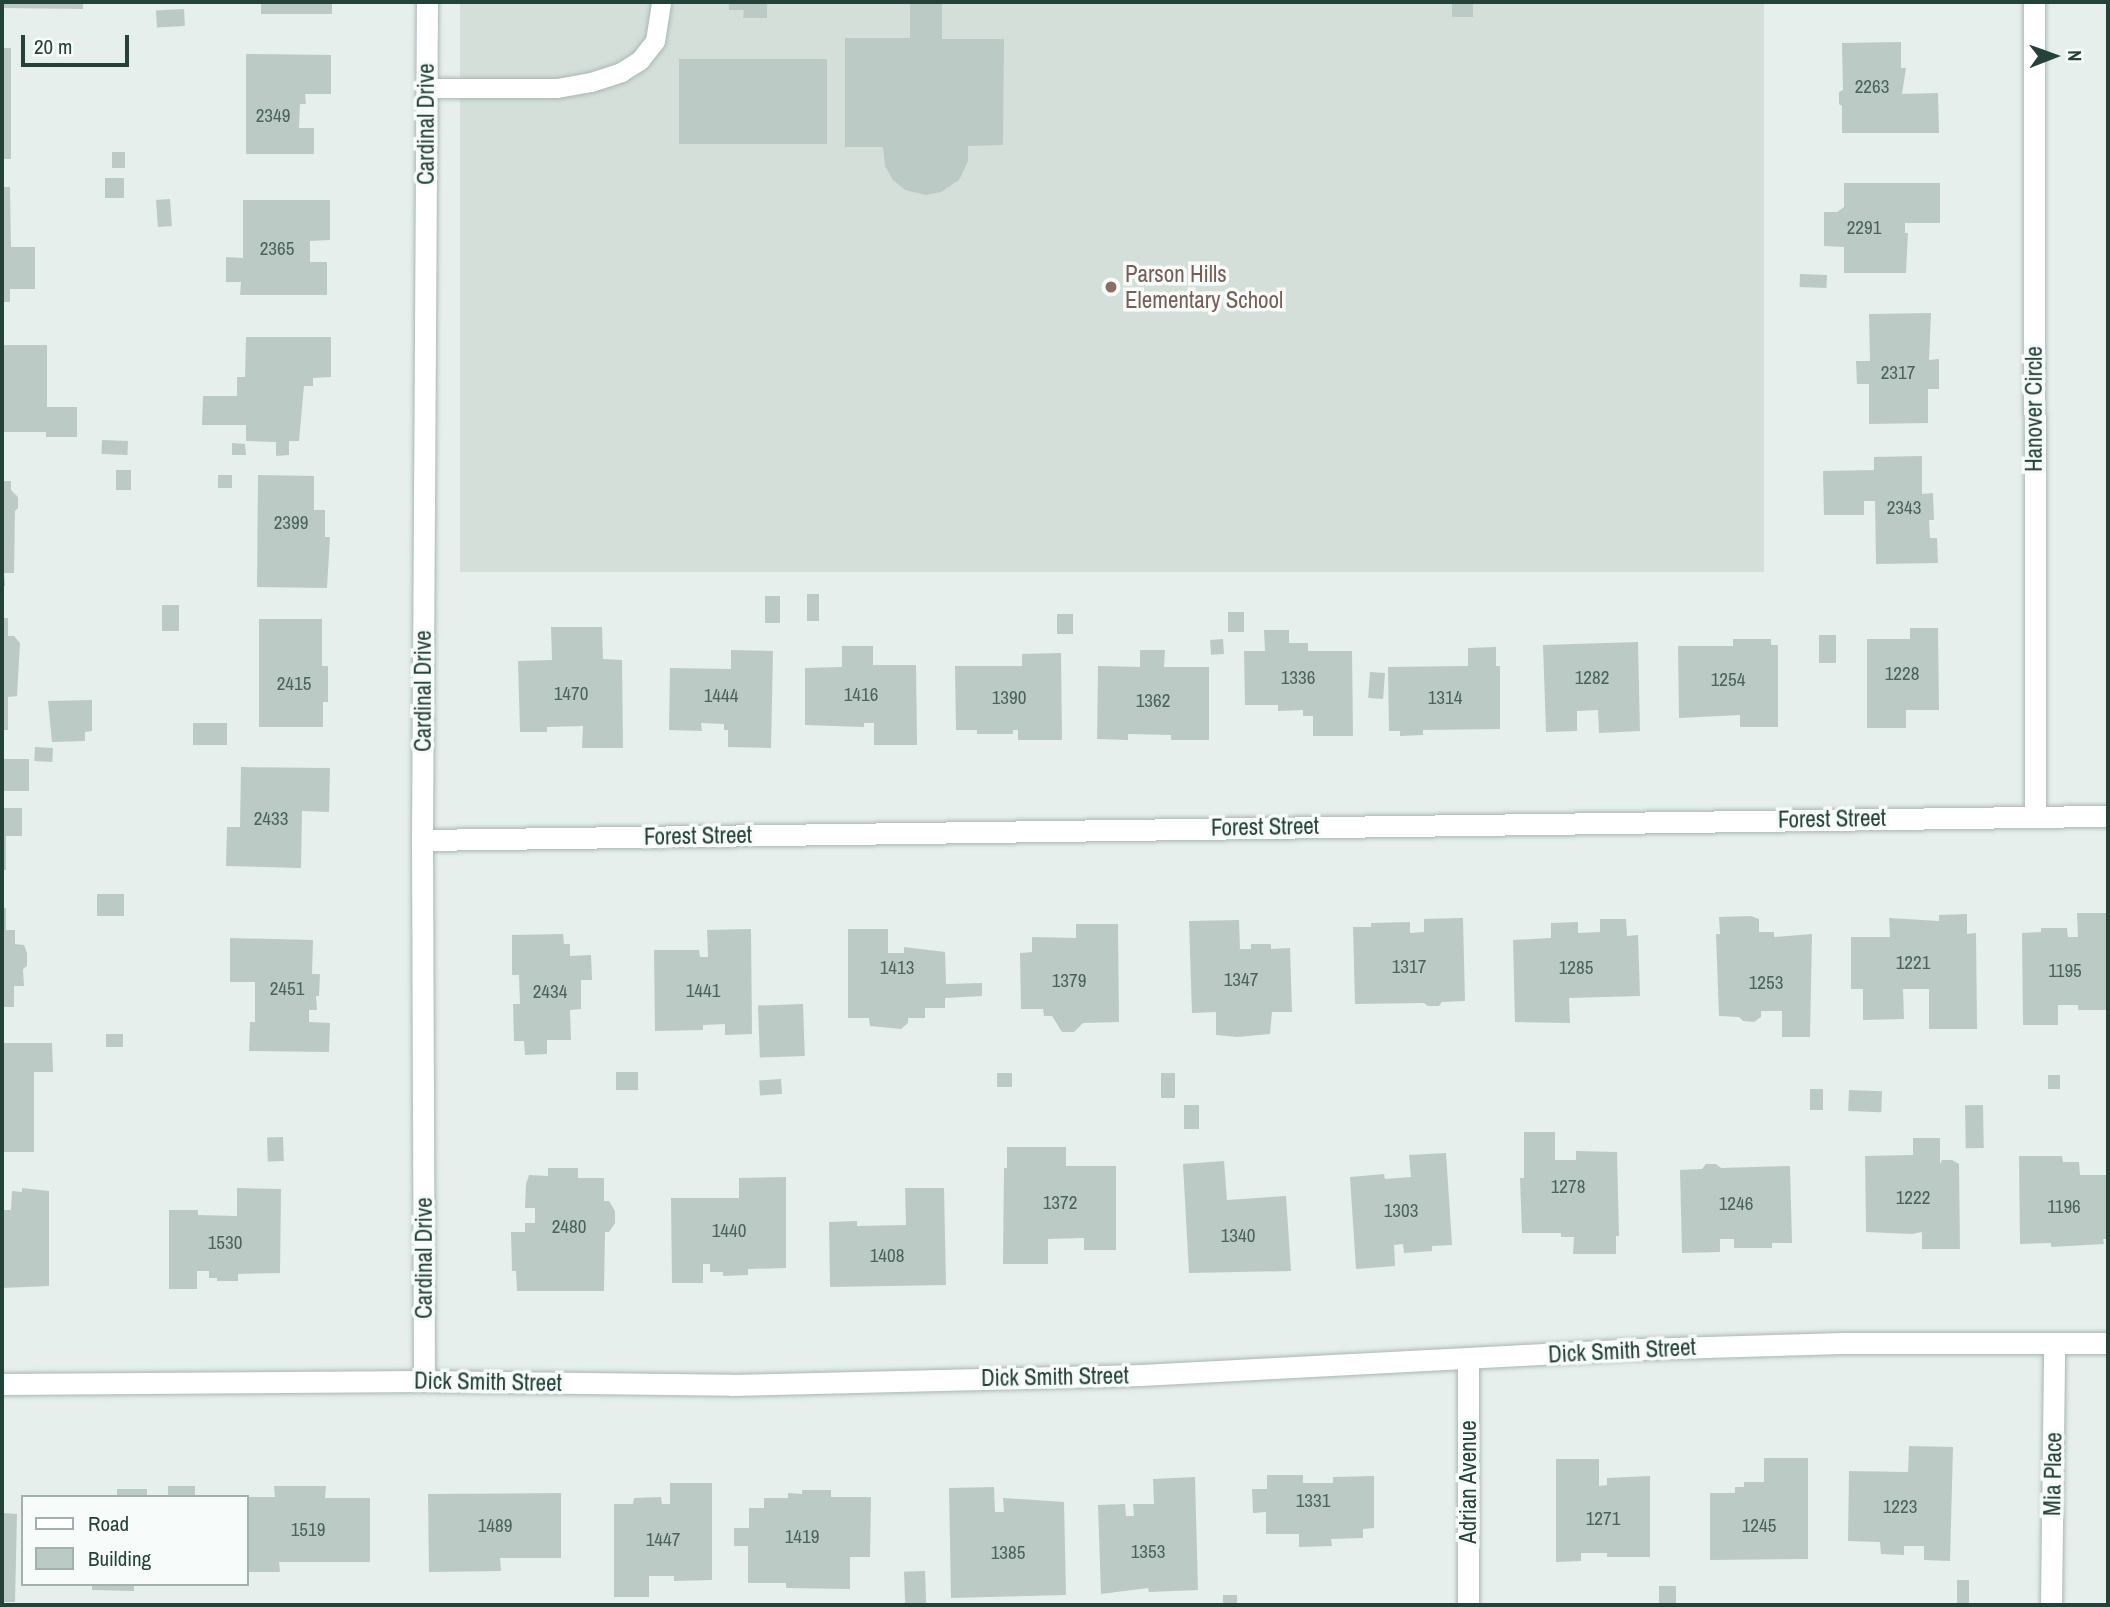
<!DOCTYPE html>
<style>
body{margin:0}
#map{position:relative;width:2110px;height:1607px;overflow:hidden;background:#e6efeb;font-family:"Archivo Narrow",sans-serif}
div>[style]{position:absolute}
.built>*{inset:0;background:#d4dfda;transform-origin:0 0}
.building>*{inset:0;background:#bbcac4;transform-origin:0 0}
.roads{filter:drop-shadow(0 0 2px #a8b8b2) drop-shadow(0 0 2px #a8b8b2)}
.lane>*{height:19px;margin:-9.5px;padding:0 9.5px;transform-origin:9.5px;border-radius:9.5px;background:#fff}
.street>*{height:21px;margin:-10.5px;padding:0 10.5px;transform-origin:10.5px;border-radius:10.5px;background:#fff}
.dots>*{width:19px;height:19px;translate:-50% -50%;box-sizing:border-box;border:4px solid #f7fbf9;border-radius:50%}
span{translate:-50% -50%;white-space:nowrap;text-align:center;line-height:1.15;-webkit-text-stroke:7px #f7fbf9;paint-order:stroke}
.number-label{font-size:19px;color:#4a645c}
.number-label span{-webkit-text-stroke-width:0}
.street-label{font-size:23px;color:#24423a}
.education-label{font-size:23px;color:#785e54}
.left{translate:0 -50%;text-align:left}
.frame{position:absolute;inset:0;border:4px solid #24423a;pointer-events:none}
.legend{position:absolute;left:21px;top:1495px;width:228px;height:91px;box-sizing:border-box;background:#f7fbf9;border:2px solid #a3b1ad;margin:0;padding:9px 12px;list-style:none;font-size:21px;color:#24423a}
.legend li{display:flex;align-items:center;gap:14px;height:35px}
.legend b{width:35px;border:2px solid #a3b1ad}
.north{position:absolute;left:2019px;top:21px;width:70px;height:70px;-webkit-text-stroke:5px #f7fbf9;paint-order:stroke;rotate:89deg;font-size:19px;font-weight:700;line-height:28px;text-align:center;color:#24423a}
.north::after{content:'';display:block;margin:auto;width:24px;height:32px;background:#24423a;clip-path:polygon(50% 0,100% 100%,50% 72%,0 100%)}
.scale{position:absolute;left:21px;top:35px;width:108px;height:32px;box-sizing:border-box;border:4px solid #24423a;border-top:0;padding-left:9px;font-size:21px;line-height:24px;white-space:nowrap;color:#24423a;-webkit-text-stroke:5px #f7fbf9;paint-order:stroke}
</style>
<div id="map">
<div class="built">
<i style="left:460px;top:2px;width:1304px;height:570px"></i>
</div>
<div class="building">
<i style="clip-path:polygon(2px 2px,83px 2px,83px 9px,2px 8px)"></i>
<i style="left:261px;top:2px;width:71px;height:12px"></i>
<i style="clip-path:polygon(729px 2px,767px 2px,767px 18px,743px 18px,744px 10px,729px 10px)"></i>
<i style="clip-path:polygon(910px 2px,942px 2px,942px 39px,1004px 39px,1003px 145px,968px 146px,968px 161px,959px 180px,941px 192px,926px 195px,905px 190px,893px 180px,885px 166px,883px 147px,845px 147px,845px 38px,910px 38px)"></i>
<i style="left:1452px;top:2px;width:21px;height:15px"></i>
<i style="left:184px;top:9px;width:17px;height:28px;rotate:87deg"></i>
<i style="clip-path:polygon(1901px 42px,1901px 68px,1906px 68px,1902px 94px,1938px 93px,1939px 133px,1842px 133px,1842px 106px,1839px 104px,1839px 92px,1843px 90px,1842px 43px)"></i>
<i style="left:2px;top:48px;width:9px;height:111px"></i>
<i style="clip-path:polygon(246px 54px,331px 55px,331px 94px,305px 94px,306px 104px,300px 104px,299px 128px,314px 128px,314px 154px,246px 154px)"></i>
<i style="left:679px;top:59px;width:148px;height:85px"></i>
<i style="left:112px;top:152px;width:13px;height:16px"></i>
<i style="left:105px;top:178px;width:19px;height:20px"></i>
<i style="clip-path:polygon(1844px 183px,1940px 183px,1940px 223px,1905px 223px,1905px 233px,1908px 233px,1906px 273px,1844px 273px,1844px 247px,1824px 246px,1824px 212px,1837px 212px,1844px 207px)"></i>
<i style="clip-path:polygon(2px 187px,10px 187px,11px 247px,35px 247px,35px 289px,10px 289px,10px 302px,2px 302px)"></i>
<i style="left:170px;top:199px;width:27px;height:14px;rotate:86deg"></i>
<i style="clip-path:polygon(243px 200px,330px 200px,330px 240px,310px 241px,310px 262px,327px 262px,327px 295px,240px 295px,241px 282px,226px 282px,226px 257px,243px 258px)"></i>
<i style="left:1800px;top:274px;width:27px;height:13px;rotate:2deg"></i>
<i style="clip-path:polygon(1931px 313px,1929px 360px,1939px 359px,1939px 389px,1928px 389px,1928px 423px,1869px 424px,1869px 384px,1857px 384px,1856px 361px,1870px 361px,1869px 314px)"></i>
<i style="clip-path:polygon(246px 337px,331px 337px,331px 377px,313px 378px,313px 386px,304px 386px,299px 441px,289px 441px,289px 455px,276px 456px,276px 442px,246px 441px,246px 425px,202px 425px,203px 396px,237px 396px,237px 377px,245px 377px)"></i>
<i style="clip-path:polygon(2px 345px,47px 345px,47px 407px,77px 407px,77px 437px,46px 437px,46px 432px,2px 432px)"></i>
<i style="left:102px;top:440px;width:26px;height:14px;rotate:2deg"></i>
<i style="clip-path:polygon(232px 443px,245px 444px,246px 455px,232px 455px)"></i>
<i style="clip-path:polygon(1922px 456px,1922px 494px,1933px 493px,1934px 520px,1929px 520px,1930px 538px,1937px 538px,1938px 563px,1876px 564px,1875px 501px,1864px 501px,1864px 515px,1824px 515px,1823px 471px,1874px 470px,1874px 457px)"></i>
<i style="left:116px;top:470px;width:15px;height:20px"></i>
<i style="left:218px;top:475px;width:14px;height:13px"></i>
<i style="clip-path:polygon(258px 475px,314px 476px,314px 510px,325px 510px,325px 537px,330px 537px,327px 588px,257px 587px)"></i>
<i style="clip-path:polygon(2px 481px,11px 481px,11px 490px,18px 497px,18px 508px,15px 511px,14px 573px,4px 573px,5px 586px,2px 586px)"></i>
<i style="left:807px;top:594px;width:12px;height:27px"></i>
<i style="left:765px;top:596px;width:15px;height:27px"></i>
<i style="left:162px;top:605px;width:17px;height:26px"></i>
<i style="left:1228px;top:612px;width:16px;height:20px"></i>
<i style="left:1057px;top:614px;width:16px;height:20px"></i>
<i style="clip-path:polygon(2px 618px,8px 618px,8px 636px,14px 636px,20px 643px,17px 696px,8px 697px,8px 730px,2px 730px)"></i>
<i style="clip-path:polygon(259px 619px,322px 619px,322px 666px,328px 666px,328px 702px,323px 702px,323px 727px,259px 727px)"></i>
<i style="clip-path:polygon(551px 627px,602px 627px,603px 659px,622px 660px,623px 748px,582px 748px,583px 726px,547px 727px,547px 732px,520px 732px,518px 661px,552px 660px)"></i>
<i style="clip-path:polygon(1910px 628px,1938px 628px,1939px 710px,1906px 710px,1906px 728px,1867px 728px,1867px 639px,1910px 639px)"></i>
<i style="clip-path:polygon(1264px 630px,1289px 630px,1289px 643px,1308px 643px,1308px 651px,1352px 651px,1353px 736px,1313px 736px,1313px 716px,1303px 716px,1303px 710px,1278px 711px,1278px 705px,1245px 705px,1244px 651px,1265px 651px)"></i>
<i style="left:1819px;top:635px;width:17px;height:28px"></i>
<i style="left:1223px;top:639px;width:15px;height:13px;rotate:86deg"></i>
<i style="clip-path:polygon(1733px 639px,1771px 639px,1771px 645px,1778px 645px,1778px 727px,1740px 727px,1740px 715px,1679px 718px,1678px 646px,1733px 646px)"></i>
<i style="clip-path:polygon(1638px 642px,1640px 731px,1599px 733px,1598px 710px,1577px 711px,1577px 731px,1546px 732px,1543px 645px)"></i>
<i style="clip-path:polygon(842px 646px,873px 646px,873px 665px,916px 665px,917px 745px,874px 745px,874px 723px,864px 723px,864px 727px,805px 725px,805px 668px,842px 667px)"></i>
<i style="clip-path:polygon(1496px 647px,1496px 666px,1500px 666px,1500px 729px,1423px 730px,1423px 735px,1400px 736px,1400px 731px,1389px 731px,1388px 667px,1468px 666px,1468px 648px)"></i>
<i style="clip-path:polygon(731px 650px,773px 651px,771px 748px,728px 747px,728px 730px,724px 730px,724px 724px,701px 723px,702px 731px,669px 730px,670px 668px,731px 669px)"></i>
<i style="clip-path:polygon(1140px 650px,1165px 650px,1164px 667px,1209px 667px,1209px 740px,1171px 740px,1171px 735px,1128px 734px,1128px 740px,1097px 739px,1098px 666px,1140px 667px)"></i>
<i style="clip-path:polygon(1061px 653px,1062px 740px,1018px 740px,1018px 730px,1013px 730px,1013px 734px,977px 734px,977px 730px,956px 730px,955px 666px,1022px 666px,1022px 654px)"></i>
<i style="left:1370px;top:672px;width:15px;height:26px;rotate:4deg"></i>
<i style="clip-path:polygon(92px 700px,92px 731px,85px 732px,85px 741px,52px 742px,48px 701px)"></i>
<i style="left:193px;top:723px;width:34px;height:22px"></i>
<i style="left:35px;top:747px;width:18px;height:14px;rotate:3deg"></i>
<i style="left:2px;top:759px;width:27px;height:32px"></i>
<i style="clip-path:polygon(241px 767px,330px 768px,329px 812px,302px 811px,301px 868px,226px 866px,227px 827px,240px 827px)"></i>
<i style="clip-path:polygon(2px 808px,22px 808px,22px 836px,6px 836px,6px 870px,2px 870px)"></i>
<i style="left:97px;top:894px;width:27px;height:22px"></i>
<i style="clip-path:polygon(2px 908px,6px 908px,6px 930px,15px 930px,15px 944px,24px 945px,27px 953px,27px 966px,23px 969px,24px 986px,14px 986px,14px 1007px,2px 1007px)"></i>
<i style="clip-path:polygon(2077px 913px,2108px 913px,2108px 1010px,2078px 1010px,2078px 1005px,2058px 1005px,2058px 1025px,2023px 1025px,2022px 933px,2041px 932px,2041px 928px,2067px 928px,2068px 937px,2078px 937px)"></i>
<i style="clip-path:polygon(1967px 914px,1967px 934px,1976px 933px,1977px 1029px,1929px 1029px,1929px 989px,1903px 989px,1904px 1019px,1863px 1020px,1863px 989px,1851px 989px,1851px 937px,1890px 937px,1889px 918px,1939px 921px,1939px 915px)"></i>
<i style="clip-path:polygon(1751px 916px,1759px 919px,1759px 932px,1774px 932px,1774px 937px,1812px 934px,1810px 1037px,1782px 1037px,1782px 1011px,1761px 1011px,1761px 1017px,1754px 1022px,1743px 1021px,1739px 1017px,1719px 1016px,1716px 934px,1720px 934px,1719px 917px)"></i>
<i style="clip-path:polygon(1463px 918px,1465px 1001px,1442px 1002px,1439px 1006px,1428px 1006px,1424px 1003px,1355px 1004px,1353px 927px,1371px 927px,1371px 923px,1410px 922px,1410px 933px,1424px 932px,1424px 919px)"></i>
<i style="clip-path:polygon(1600px 919px,1626px 919px,1627px 936px,1638px 935px,1640px 996px,1569px 998px,1570px 1023px,1515px 1022px,1513px 940px,1551px 938px,1551px 923px,1578px 922px,1578px 933px,1600px 932px)"></i>
<i style="clip-path:polygon(1239px 920px,1240px 949px,1251px 949px,1251px 944px,1271px 944px,1271px 949px,1290px 948px,1292px 1012px,1272px 1012px,1270px 1034px,1237px 1037px,1216px 1035px,1216px 1012px,1192px 1013px,1189px 921px)"></i>
<i style="clip-path:polygon(1076px 924px,1118px 924px,1119px 1022px,1083px 1023px,1074px 1032px,1062px 1032px,1052px 1016px,1044px 1016px,1043px 1009px,1021px 1009px,1020px 953px,1032px 952px,1032px 937px,1076px 938px)"></i>
<i style="clip-path:polygon(751px 929px,752px 1034px,725px 1035px,725px 1024px,703px 1025px,703px 1030px,655px 1031px,654px 950px,699px 950px,700px 957px,708px 957px,707px 930px)"></i>
<i style="clip-path:polygon(848px 929px,888px 929px,888px 953px,904px 953px,904px 947px,945px 952px,946px 984px,982px 983px,982px 996px,945px 998px,945px 1008px,925px 1008px,925px 1018px,908px 1018px,908px 1023px,901px 1029px,870px 1026px,869px 1018px,848px 1018px)"></i>
<i style="clip-path:polygon(563px 934px,564px 944px,570px 944px,570px 956px,591px 955px,592px 980px,581px 980px,581px 1009px,570px 1010px,571px 1040px,547px 1040px,547px 1054px,525px 1055px,524px 1041px,514px 1041px,513px 1004px,520px 1004px,519px 975px,512px 975px,512px 935px)"></i>
<i style="clip-path:polygon(230px 938px,313px 940px,312px 974px,320px 974px,319px 996px,316px 996px,317px 1010px,309px 1010px,309px 1022px,330px 1023px,329px 1052px,249px 1051px,250px 1022px,255px 1022px,255px 982px,230px 982px)"></i>
<i style="left:803px;top:1004px;width:52px;height:45px;rotate:88deg"></i>
<i style="left:106px;top:1034px;width:17px;height:13px"></i>
<i style="clip-path:polygon(2px 1043px,52px 1043px,53px 1072px,34px 1072px,34px 1152px,2px 1152px)"></i>
<i style="left:616px;top:1072px;width:22px;height:18px"></i>
<i style="left:997px;top:1073px;width:15px;height:14px"></i>
<i style="left:1161px;top:1073px;width:14px;height:25px"></i>
<i style="left:2048px;top:1075px;width:12px;height:14px"></i>
<i style="left:781px;top:1079px;width:15px;height:22px;rotate:86deg"></i>
<i style="left:1810px;top:1089px;width:13px;height:21px"></i>
<i style="left:1849px;top:1090px;width:33px;height:21px;rotate:2deg"></i>
<i style="left:1199px;top:1105px;width:24px;height:15px;rotate:90deg"></i>
<i style="left:1983px;top:1105px;width:43px;height:18px;rotate:89deg"></i>
<i style="clip-path:polygon(1524px 1132px,1555px 1132px,1555px 1160px,1576px 1160px,1576px 1151px,1617px 1152px,1619px 1236px,1616px 1236px,1616px 1254px,1573px 1254px,1574px 1237px,1561px 1237px,1561px 1233px,1522px 1233px,1520px 1178px,1524px 1178px)"></i>
<i style="left:283px;top:1137px;width:24px;height:16px;rotate:88deg"></i>
<i style="clip-path:polygon(1913px 1138px,1940px 1138px,1940px 1164px,1942px 1160px,1952px 1160px,1959px 1164px,1960px 1249px,1922px 1249px,1922px 1232px,1912px 1234px,1866px 1232px,1865px 1156px,1913px 1155px)"></i>
<i style="clip-path:polygon(1007px 1147px,1066px 1147px,1066px 1166px,1116px 1166px,1116px 1250px,1084px 1250px,1084px 1238px,1048px 1239px,1048px 1264px,1003px 1264px,1004px 1168px,1007px 1168px)"></i>
<i style="clip-path:polygon(1446px 1153px,1452px 1245px,1432px 1246px,1432px 1251px,1404px 1253px,1403px 1244px,1394px 1245px,1395px 1266px,1356px 1269px,1350px 1177px,1384px 1174px,1385px 1179px,1411px 1177px,1409px 1155px)"></i>
<i style="clip-path:polygon(2019px 1156px,2062px 1156px,2063px 1162px,2079px 1162px,2080px 1175px,2108px 1175px,2108px 1239px,2103px 1239px,2104px 1244px,2051px 1247px,2051px 1243px,2020px 1244px)"></i>
<i style="clip-path:polygon(1224px 1161px,1227px 1200px,1286px 1196px,1291px 1271px,1189px 1273px,1183px 1164px)"></i>
<i style="clip-path:polygon(1706px 1164px,1716px 1164px,1721px 1168px,1790px 1166px,1792px 1243px,1772px 1243px,1772px 1248px,1734px 1248px,1734px 1239px,1720px 1239px,1720px 1252px,1682px 1253px,1680px 1170px,1702px 1169px)"></i>
<i style="clip-path:polygon(548px 1168px,578px 1168px,578px 1178px,604px 1178px,604px 1201px,609px 1201px,615px 1211px,615px 1223px,609px 1232px,605px 1232px,604px 1291px,517px 1291px,516px 1271px,512px 1271px,511px 1232px,525px 1232px,525px 1223px,535px 1223px,535px 1208px,525px 1208px,526px 1184px,529px 1175px,548px 1176px)"></i>
<i style="clip-path:polygon(786px 1177px,786px 1268px,748px 1269px,748px 1275px,723px 1276px,723px 1272px,710px 1272px,710px 1264px,703px 1264px,703px 1283px,672px 1283px,671px 1198px,739px 1198px,739px 1178px)"></i>
<i style="clip-path:polygon(22px 1188px,49px 1191px,49px 1286px,2px 1288px,2px 1210px,11px 1210px,12px 1191px,22px 1192px)"></i>
<i style="clip-path:polygon(237px 1188px,281px 1189px,280px 1273px,238px 1274px,238px 1281px,217px 1281px,217px 1278px,209px 1278px,209px 1271px,197px 1271px,197px 1289px,169px 1289px,169px 1210px,198px 1210px,198px 1215px,237px 1216px)"></i>
<i style="clip-path:polygon(905px 1188px,944px 1188px,946px 1285px,830px 1287px,829px 1222px,857px 1221px,857px 1226px,906px 1225px)"></i>
<i style="clip-path:polygon(1909px 1446px,1953px 1447px,1950px 1561px,1924px 1560px,1924px 1546px,1904px 1546px,1904px 1555px,1881px 1554px,1880px 1542px,1848px 1541px,1849px 1471px,1908px 1472px)"></i>
<i style="clip-path:polygon(1764px 1458px,1808px 1458px,1808px 1559px,1710px 1560px,1710px 1493px,1735px 1493px,1735px 1487px,1744px 1487px,1744px 1482px,1764px 1482px)"></i>
<i style="clip-path:polygon(1556px 1459px,1599px 1459px,1599px 1486px,1607px 1485px,1607px 1478px,1650px 1476px,1650px 1557px,1607px 1557px,1607px 1553px,1581px 1553px,1581px 1561px,1556px 1562px)"></i>
<i style="clip-path:polygon(1267px 1475px,1303px 1475px,1303px 1483px,1333px 1483px,1333px 1477px,1374px 1476px,1374px 1528px,1363px 1529px,1363px 1538px,1331px 1539px,1332px 1546px,1299px 1547px,1299px 1534px,1266px 1534px,1266px 1512px,1253px 1513px,1252px 1489px,1267px 1489px)"></i>
<i style="clip-path:polygon(1195px 1477px,1198px 1590px,1149px 1592px,1148px 1588px,1101px 1594px,1098px 1505px,1125px 1504px,1126px 1516px,1134px 1516px,1133px 1504px,1154px 1504px,1153px 1479px)"></i>
<i style="clip-path:polygon(670px 1483px,712px 1483px,712px 1580px,674px 1581px,674px 1576px,649px 1576px,649px 1597px,614px 1597px,614px 1504px,633px 1504px,634px 1498px,661px 1497px,662px 1504px,670px 1504px)"></i>
<i style="left:168px;top:1486px;width:27px;height:11px"></i>
<i style="clip-path:polygon(274px 1486px,326px 1486px,325px 1498px,370px 1498px,370px 1562px,279px 1562px,280px 1572px,247px 1572px,247px 1497px,275px 1497px)"></i>
<i style="clip-path:polygon(994px 1487px,995px 1512px,1004px 1512px,1003px 1498px,1064px 1502px,1066px 1595px,951px 1598px,949px 1488px)"></i>
<i style="left:117px;top:1489px;width:30px;height:8px"></i>
<i style="clip-path:polygon(802px 1490px,831px 1490px,831px 1497px,871px 1497px,870px 1557px,850px 1557px,850px 1589px,786px 1588px,786px 1583px,748px 1583px,748px 1546px,734px 1546px,734px 1528px,749px 1528px,749px 1508px,764px 1508px,764px 1498px,788px 1498px,788px 1493px,802px 1494px)"></i>
<i style="clip-path:polygon(561px 1493px,561px 1558px,500px 1558px,501px 1571px,429px 1572px,428px 1494px)"></i>
<i style="clip-path:polygon(2px 1513px,17px 1514px,15px 1602px,2px 1602px)"></i>
<i style="left:925px;top:1571px;width:34px;height:21px;rotate:88deg"></i>
<i style="left:1957px;top:1580px;width:12px;height:24px"></i>
<i style="clip-path:polygon(92px 1584px,134px 1584px,134px 1591px,92px 1590px)"></i>
<i style="left:1659px;top:1586px;width:17px;height:19px"></i>
<i style="left:1223px;top:1595px;width:14px;height:10px"></i>
</div>
<div class="roads">
<div class="lane">
<i style="left:427px;top:88px;width:130px"></i>
<i style="left:557px;top:88px;width:35px;rotate:-10deg"></i>
<i style="left:591px;top:82px;width:32px;rotate:-18deg"></i>
<i style="left:621px;top:72px;width:22px;rotate:-32deg"></i>
<i style="left:640px;top:60px;width:24px;rotate:-52deg"></i>
<i style="left:655px;top:41px;width:39px;rotate:-81deg"></i>
</div>
<div class="street">
<i style="left:2034px;top:2px;width:814px;rotate:89.93deg"></i>
<i style="left:422px;top:840px;width:1686px;rotate:-0.82deg"></i>
<i style="left:1468px;top:1358px;width:247px;rotate:90deg"></i>
<i style="left:424px;top:1381px;width:541px;rotate:-90.21deg"></i>
<i style="left:422px;top:840px;width:838px;rotate:-89.66deg"></i>
<i style="left:2px;top:1384px;width:422px;rotate:-0.4deg"></i>
<i style="left:424px;top:1381px;width:308px;rotate:0.7deg"></i>
<i style="left:732px;top:1385px;width:409px;rotate:-1.4deg"></i>
<i style="left:1141px;top:1375px;width:499px;rotate:-3deg"></i>
<i style="left:1639px;top:1349px;width:203px;rotate:-1.7deg"></i>
<i style="left:1842px;top:1343px;width:266px"></i>
<i style="left:2051px;top:1605px;width:262px;rotate:-89.3deg"></i>
</div>
</div>
<div class="dots">
<i style="left:1111px;top:287px;background:#8d6e63"></i>
</div>
<div class="number-label">
<span style="left:1872px;top:87px">2263</span>
<span style="left:273px;top:116px">2349</span>
<span style="left:1864px;top:228px">2291</span>
<span style="left:277px;top:249px">2365</span>
<span style="left:1898px;top:373px">2317</span>
<span style="left:1904px;top:508px">2343</span>
<span style="left:291px;top:523px">2399</span>
<span style="left:1902px;top:674px">1228</span>
<span style="left:1298px;top:678px">1336</span>
<span style="left:1592px;top:678px">1282</span>
<span style="left:1728px;top:680px">1254</span>
<span style="left:294px;top:684px">2415</span>
<span style="left:571px;top:694px">1470</span>
<span style="left:861px;top:695px">1416</span>
<span style="left:721px;top:696px">1444</span>
<span style="left:1009px;top:698px">1390</span>
<span style="left:1445px;top:698px">1314</span>
<span style="left:1153px;top:701px">1362</span>
<span style="left:271px;top:819px">2433</span>
<span style="left:1913px;top:963px">1221</span>
<span style="left:1409px;top:967px">1317</span>
<span style="left:897px;top:968px">1413</span>
<span style="left:1576px;top:968px">1285</span>
<span style="left:2065px;top:971px">1195</span>
<span style="left:1241px;top:980px">1347</span>
<span style="left:1069px;top:981px">1379</span>
<span style="left:1766px;top:983px">1253</span>
<span style="left:287px;top:989px">2451</span>
<span style="left:703px;top:991px">1441</span>
<span style="left:550px;top:992px">2434</span>
<span style="left:1568px;top:1187px">1278</span>
<span style="left:1913px;top:1198px">1222</span>
<span style="left:1060px;top:1203px">1372</span>
<span style="left:1736px;top:1204px">1246</span>
<span style="left:2064px;top:1207px">1196</span>
<span style="left:1401px;top:1211px">1303</span>
<span style="left:569px;top:1227px">2480</span>
<span style="left:729px;top:1231px">1440</span>
<span style="left:1238px;top:1236px">1340</span>
<span style="left:225px;top:1243px">1530</span>
<span style="left:887px;top:1256px">1408</span>
<span style="left:1313px;top:1501px">1331</span>
<span style="left:1900px;top:1507px">1223</span>
<span style="left:1603px;top:1519px">1271</span>
<span style="left:495px;top:1526px">1489</span>
<span style="left:1759px;top:1526px">1245</span>
<span style="left:308px;top:1530px">1519</span>
<span style="left:802px;top:1537px">1419</span>
<span style="left:663px;top:1540px">1447</span>
<span style="left:1148px;top:1552px">1353</span>
<span style="left:1008px;top:1553px">1385</span>
</div>
<div class="street-label">
<span style="left:426px;top:124px;rotate:-90deg">Cardinal Drive</span>
<span style="left:2034px;top:409px;rotate:-90deg">Hanover Circle</span>
<span style="left:423px;top:691px;rotate:-90deg">Cardinal Drive</span>
<span style="left:1832px;top:819px;rotate:-1deg">Forest Street</span>
<span style="left:1265px;top:827px;rotate:-1deg">Forest Street</span>
<span style="left:698px;top:836px;rotate:-1deg">Forest Street</span>
<span style="left:424px;top:1258px;rotate:-90deg">Cardinal Drive</span>
<span style="left:1622px;top:1351px;rotate:-3deg">Dick Smith Street</span>
<span style="left:1055px;top:1377px;rotate:-1deg">Dick Smith Street</span>
<span style="left:488px;top:1382px;rotate:1deg">Dick Smith Street</span>
<span style="left:2053px;top:1474px;rotate:-89deg">Mia Place</span>
<span style="left:1468px;top:1482px;rotate:-90deg">Adrian Avenue</span>
</div>
<div class="education-label">
<span class="left" style="left:1125px;top:287px">Parson Hills<br>Elementary School</span>
</div>
<div class="frame"></div>
<ul class="legend">
<li><b style="height:9px;background:#fff"></b>Road</li>
<li><b style="height:19px;background:#bbcac4"></b>Building</li>
</ul>
<div class="north">N</div>
<div class="scale">20 m</div>
</div>
